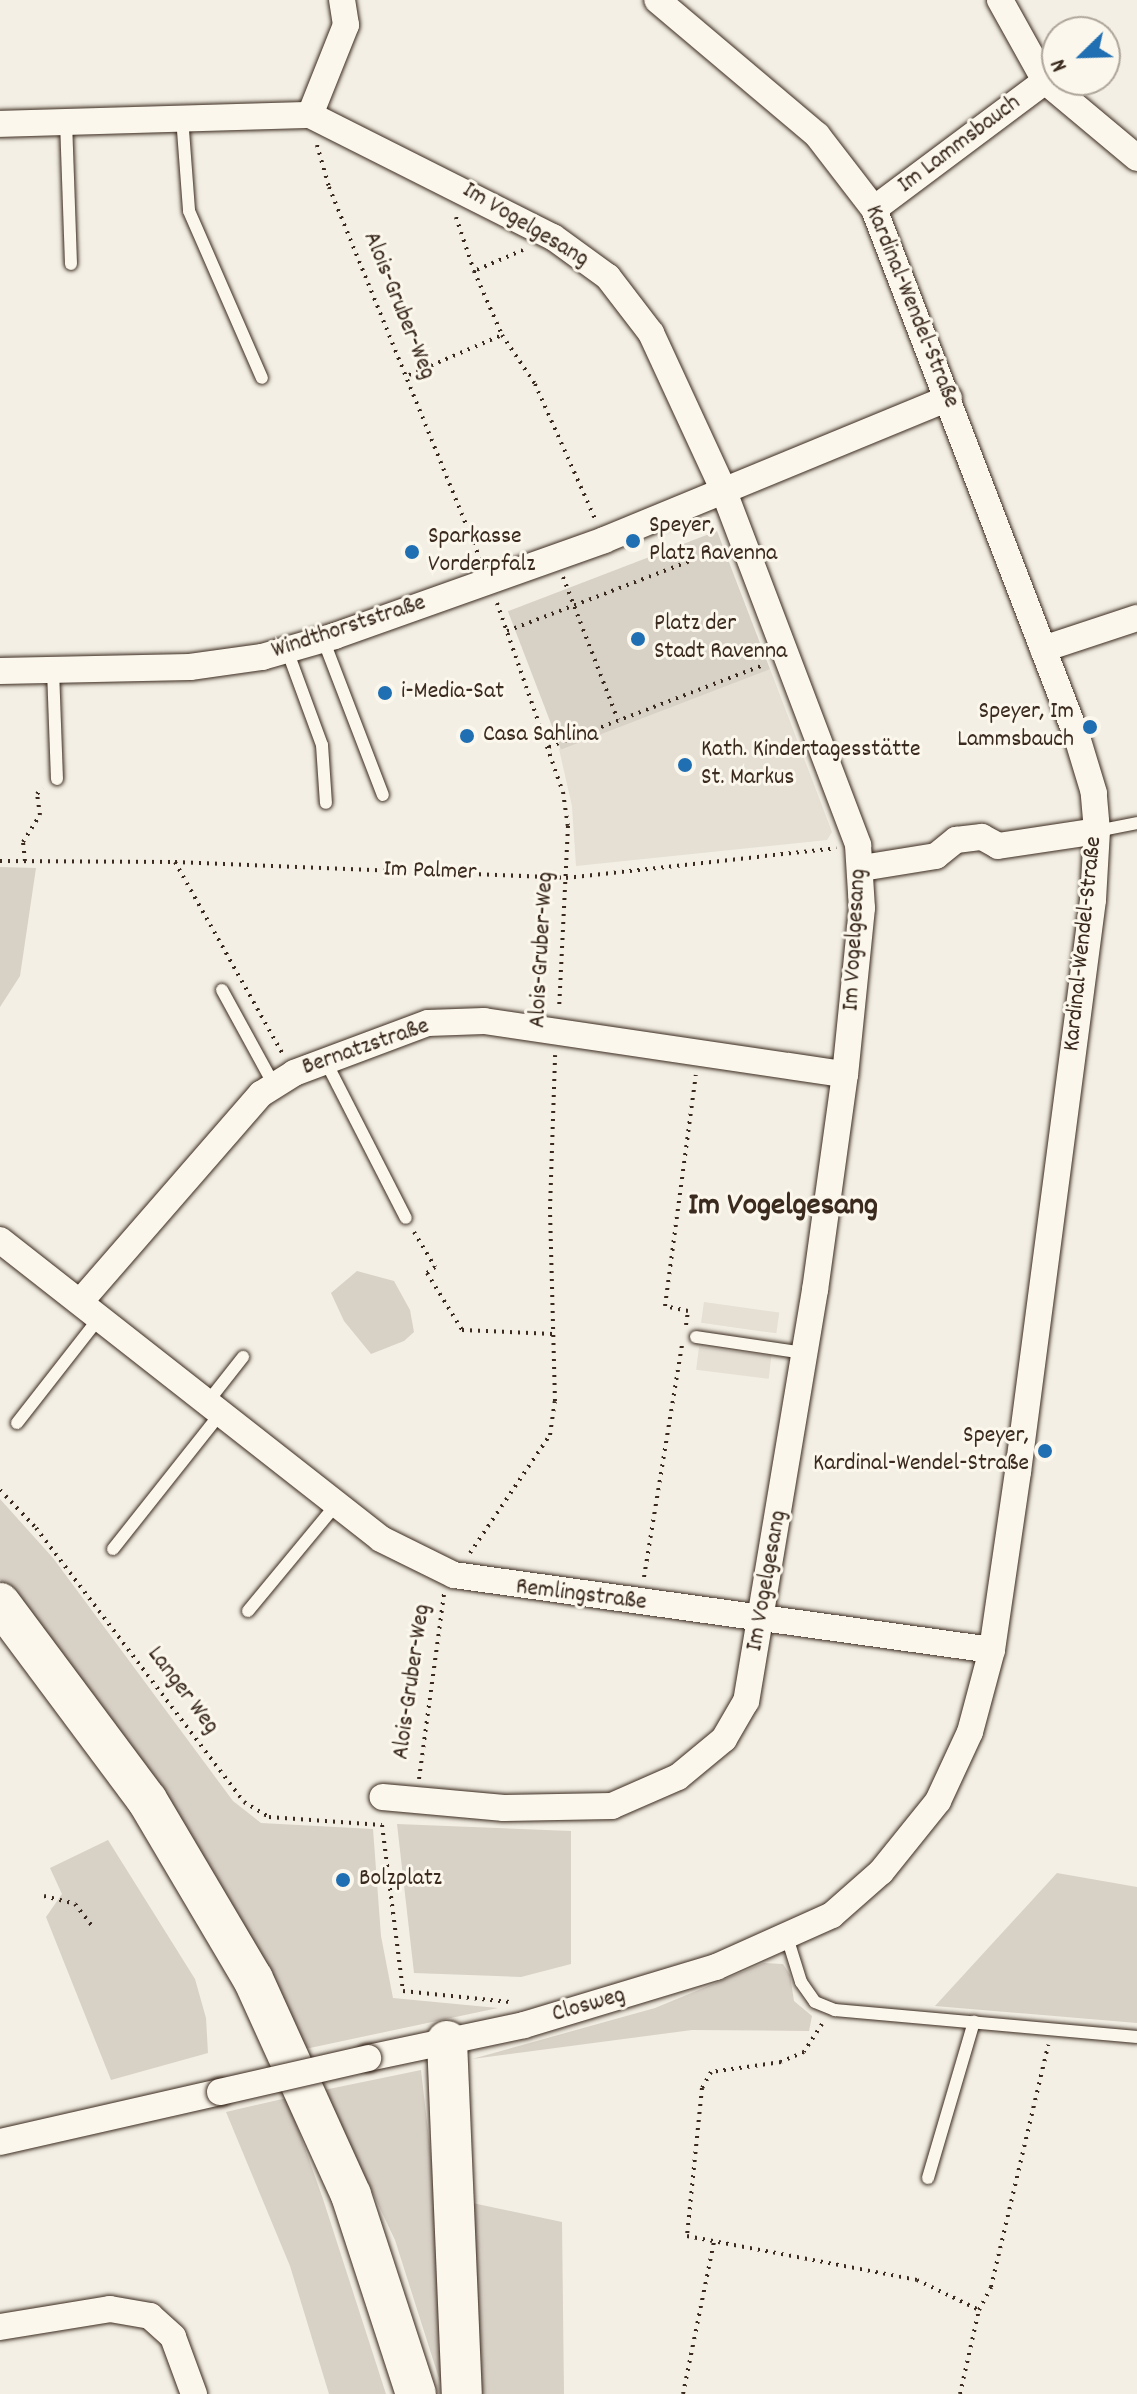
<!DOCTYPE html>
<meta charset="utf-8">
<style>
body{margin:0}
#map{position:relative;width:1137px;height:2394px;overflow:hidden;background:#f3efe4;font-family:Dekko,sans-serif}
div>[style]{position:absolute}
.built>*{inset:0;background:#e5dfd4;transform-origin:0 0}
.green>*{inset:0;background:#d8d1c6;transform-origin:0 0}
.path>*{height:4px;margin-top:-2px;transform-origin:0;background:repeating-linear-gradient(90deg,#3b2a1e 0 2px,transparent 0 8px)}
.roads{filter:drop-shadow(0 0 2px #3b2a1e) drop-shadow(0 0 2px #3b2a1e)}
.service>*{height:12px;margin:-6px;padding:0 6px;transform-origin:6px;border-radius:6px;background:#fbf7ec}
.minor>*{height:26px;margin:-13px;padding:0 13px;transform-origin:13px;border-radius:13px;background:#fbf7ec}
.primary>*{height:40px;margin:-20px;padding:0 20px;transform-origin:20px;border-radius:20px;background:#fbf7ec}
.bridges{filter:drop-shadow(0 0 2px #3b2a1e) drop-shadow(0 0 2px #3b2a1e)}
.minor-bridge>*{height:26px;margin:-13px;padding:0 13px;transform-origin:13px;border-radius:13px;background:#fbf7ec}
.dots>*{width:22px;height:22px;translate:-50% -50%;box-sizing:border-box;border:4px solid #fbf7ec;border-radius:50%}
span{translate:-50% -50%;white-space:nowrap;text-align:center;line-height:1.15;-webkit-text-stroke:6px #fbf7ec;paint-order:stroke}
.street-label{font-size:24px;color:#3b2a1e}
.poi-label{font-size:24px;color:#3b2a1e}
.left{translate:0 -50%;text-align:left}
.right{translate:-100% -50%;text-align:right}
.district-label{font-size:32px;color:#3b2a1e;font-weight:700}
.north{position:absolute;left:1041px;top:16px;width:80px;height:80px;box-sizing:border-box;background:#fbf7ec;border:2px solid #aea59a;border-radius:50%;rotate:247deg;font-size:22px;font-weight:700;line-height:32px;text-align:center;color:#3b2a1e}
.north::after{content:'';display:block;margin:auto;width:28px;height:36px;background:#1f6fb2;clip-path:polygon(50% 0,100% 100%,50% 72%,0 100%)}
</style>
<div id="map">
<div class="built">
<i style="clip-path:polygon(770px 669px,832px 832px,827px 840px,576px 866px,572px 806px,559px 749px)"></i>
<i style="left:704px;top:1302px;width:76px;height:21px;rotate:8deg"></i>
<i style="left:699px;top:1347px;width:73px;height:23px;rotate:7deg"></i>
</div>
<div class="green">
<i style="left:717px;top:531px;width:148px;height:224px;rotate:69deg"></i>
<i style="clip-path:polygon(0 867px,36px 868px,20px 976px,0 1007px)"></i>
<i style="clip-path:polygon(357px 1271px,394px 1281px,410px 1310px,414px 1332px,404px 1341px,371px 1354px,344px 1321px,331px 1293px)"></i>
<i style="clip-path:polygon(0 1499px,53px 1558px,233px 1801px,261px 1823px,373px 1829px,381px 1936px,393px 1998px,498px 2008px,305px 2049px,0 1579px)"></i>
<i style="clip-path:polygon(397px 1824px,571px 1831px,571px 1964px,521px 1977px,414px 1973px)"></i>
<i style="clip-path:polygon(108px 1840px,195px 1979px,206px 2018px,208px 2053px,111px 2080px,46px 1917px,62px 1894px,50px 1868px)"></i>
<i style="clip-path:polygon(1057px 1873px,1137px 1887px,1137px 2023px,935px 2006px)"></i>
<i style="clip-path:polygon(764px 1963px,783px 1964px,790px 1975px,794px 2001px,812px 2016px,809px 2031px,692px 2030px,472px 2059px,655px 2008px)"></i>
<i style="clip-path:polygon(421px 2070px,443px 2261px,444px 2394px,395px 2240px,324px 2090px)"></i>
<i style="clip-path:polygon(287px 2098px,323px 2199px,386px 2394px,329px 2394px,290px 2266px,226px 2112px)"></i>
<i style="clip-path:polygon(463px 2201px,562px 2222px,564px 2394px,472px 2394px)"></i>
</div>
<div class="path">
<i style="left:317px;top:145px;width:44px;rotate:74.1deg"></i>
<i style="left:329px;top:187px;width:404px;rotate:67.9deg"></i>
<i style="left:456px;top:217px;width:57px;rotate:71.6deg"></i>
<i style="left:523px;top:250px;width:53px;rotate:156.8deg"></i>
<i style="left:474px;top:271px;width:70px;rotate:66.4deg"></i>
<i style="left:502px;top:335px;width:59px;rotate:56deg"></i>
<i style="left:535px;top:384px;width:148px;rotate:66deg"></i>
<i style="left:409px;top:375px;width:101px;rotate:-23.3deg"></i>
<i style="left:563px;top:577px;width:153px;rotate:69deg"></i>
<i style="left:497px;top:603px;width:200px;rotate:70.8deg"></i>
<i style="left:563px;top:792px;width:34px;rotate:82deg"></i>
<i style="left:568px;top:826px;width:184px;rotate:92.8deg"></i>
<i style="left:507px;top:631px;width:230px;rotate:-20.9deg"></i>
<i style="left:549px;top:747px;width:230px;rotate:-20.9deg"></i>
<i style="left:0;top:861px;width:175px;rotate:0.3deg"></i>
<i style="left:175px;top:862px;width:391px;rotate:2.3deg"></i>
<i style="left:566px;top:878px;width:272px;rotate:-6.3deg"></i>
<i style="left:25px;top:861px;width:19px;rotate:-96deg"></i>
<i style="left:23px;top:842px;width:32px;rotate:-58deg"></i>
<i style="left:40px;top:815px;width:21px;rotate:-98deg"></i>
<i style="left:37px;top:794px;width:8px;rotate:-50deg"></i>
<i style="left:175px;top:862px;width:219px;rotate:60.7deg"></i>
<i style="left:414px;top:1232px;width:41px;rotate:59deg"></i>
<i style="left:435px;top:1267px;width:10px;rotate:143deg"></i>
<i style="left:427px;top:1273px;width:67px;rotate:58.4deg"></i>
<i style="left:462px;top:1330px;width:91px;rotate:2.5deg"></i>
<i style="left:686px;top:1325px;width:14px;rotate:-82deg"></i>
<i style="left:688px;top:1311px;width:24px;rotate:-168deg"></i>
<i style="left:665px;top:1306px;width:233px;rotate:-82.4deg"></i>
<i style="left:0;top:1490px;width:52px;rotate:46.5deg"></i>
<i style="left:36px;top:1528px;width:344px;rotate:52.8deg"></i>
<i style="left:244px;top:1802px;width:29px;rotate:31deg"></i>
<i style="left:269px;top:1817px;width:113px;rotate:4deg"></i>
<i style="left:470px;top:1553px;width:143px;rotate:-55.9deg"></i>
<i style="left:550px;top:1435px;width:34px;rotate:-82deg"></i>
<i style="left:555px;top:1401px;width:192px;rotate:-91.5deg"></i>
<i style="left:550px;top:1209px;width:154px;rotate:-88.1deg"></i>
<i style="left:644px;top:1577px;width:235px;rotate:-80.7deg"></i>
<i style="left:419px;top:1779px;width:187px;rotate:-82.3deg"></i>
<i style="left:382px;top:1825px;width:167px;rotate:82.8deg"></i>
<i style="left:403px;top:1991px;width:108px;rotate:5.9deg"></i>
<i style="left:44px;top:1896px;width:32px;rotate:14deg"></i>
<i style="left:75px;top:1904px;width:31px;rotate:52deg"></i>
<i style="left:822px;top:2024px;width:33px;rotate:123deg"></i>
<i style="left:804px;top:2052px;width:25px;rotate:157deg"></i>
<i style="left:781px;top:2062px;width:71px;rotate:171.9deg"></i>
<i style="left:711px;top:2072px;width:18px;rotate:119deg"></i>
<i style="left:702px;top:2088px;width:149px;rotate:95.8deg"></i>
<i style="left:687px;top:2236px;width:234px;rotate:10.8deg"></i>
<i style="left:917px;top:2280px;width:69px;rotate:25.8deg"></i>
<i style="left:979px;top:2310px;width:26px;rotate:-62deg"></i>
<i style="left:991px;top:2287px;width:249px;rotate:-76.7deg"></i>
<i style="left:683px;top:2394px;width:155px;rotate:-78.5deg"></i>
<i style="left:960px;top:2394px;width:86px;rotate:-77.3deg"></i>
</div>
<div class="roads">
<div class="service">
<i style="left:182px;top:117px;width:94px;rotate:85.7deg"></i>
<i style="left:189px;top:211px;width:182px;rotate:66.4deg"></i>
<i style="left:66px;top:121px;width:143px;rotate:88deg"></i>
<i style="left:323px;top:639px;width:167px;rotate:69deg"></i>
<i style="left:287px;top:650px;width:101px;rotate:69.8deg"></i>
<i style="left:322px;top:745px;width:58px;rotate:86.1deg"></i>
<i style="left:53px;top:670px;width:109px;rotate:87.9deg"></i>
<i style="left:1097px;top:831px;width:41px;rotate:-11.3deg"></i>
<i style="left:222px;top:990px;width:108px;rotate:61.3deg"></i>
<i style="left:326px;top:1062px;width:175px;rotate:62.9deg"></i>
<i style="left:696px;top:1337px;width:110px;rotate:8.4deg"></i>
<i style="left:206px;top:1404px;width:60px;rotate:-51.8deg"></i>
<i style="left:17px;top:1423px;width:133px;rotate:-52deg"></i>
<i style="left:113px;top:1549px;width:172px;rotate:-51.6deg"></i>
<i style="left:248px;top:1611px;width:136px;rotate:-50.4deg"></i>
<i style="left:787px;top:1937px;width:47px;rotate:72.7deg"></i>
<i style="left:801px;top:1982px;width:24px;rotate:55deg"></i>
<i style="left:815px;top:2002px;width:22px;rotate:22deg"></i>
<i style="left:835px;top:2010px;width:303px;rotate:5.1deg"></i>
<i style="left:928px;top:2178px;width:163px;rotate:-73.6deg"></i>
</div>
<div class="minor">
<i style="left:1000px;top:0;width:93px;rotate:60.9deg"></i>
<i style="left:1045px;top:81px;width:120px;rotate:39.9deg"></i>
<i style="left:310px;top:115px;width:97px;rotate:-68.2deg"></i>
<i style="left:346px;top:25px;width:25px;rotate:-99deg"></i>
<i style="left:0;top:124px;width:310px;rotate:-1.7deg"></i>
<i style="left:310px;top:115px;width:272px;rotate:26.7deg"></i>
<i style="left:553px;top:237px;width:68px;rotate:36deg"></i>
<i style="left:608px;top:277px;width:71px;rotate:52.5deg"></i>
<i style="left:651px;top:333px;width:172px;rotate:65.2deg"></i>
<i style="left:723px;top:489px;width:381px;rotate:69.2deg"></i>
<i style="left:858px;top:845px;width:63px;rotate:86.4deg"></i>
<i style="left:862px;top:908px;width:167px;rotate:95.8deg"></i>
<i style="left:845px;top:1074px;width:218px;rotate:97.9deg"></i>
<i style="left:815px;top:1290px;width:417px;rotate:99.5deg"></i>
<i style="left:746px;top:1701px;width:44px;rotate:120.1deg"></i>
<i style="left:724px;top:1739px;width:60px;rotate:140.4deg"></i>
<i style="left:678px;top:1777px;width:72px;rotate:156.3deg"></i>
<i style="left:612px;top:1806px;width:108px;rotate:178.9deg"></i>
<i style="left:504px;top:1808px;width:122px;rotate:-174.8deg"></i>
<i style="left:874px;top:209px;width:214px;rotate:-36.8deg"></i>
<i style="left:1043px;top:649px;width:99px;rotate:-18.3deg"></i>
<i style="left:0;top:671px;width:190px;rotate:-1.2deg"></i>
<i style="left:190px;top:667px;width:73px;rotate:-7.9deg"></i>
<i style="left:262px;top:657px;width:76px;rotate:-16deg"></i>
<i style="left:335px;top:636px;width:286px;rotate:-19.6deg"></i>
<i style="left:604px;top:540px;width:373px;rotate:-22.4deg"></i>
<i style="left:862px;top:868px;width:75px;rotate:-9.2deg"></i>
<i style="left:936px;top:856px;width:26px;rotate:-39deg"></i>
<i style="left:956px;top:840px;width:26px;rotate:-7deg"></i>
<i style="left:982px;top:837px;width:18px;rotate:29deg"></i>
<i style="left:998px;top:846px;width:100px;rotate:-8.6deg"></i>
<i style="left:0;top:1240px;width:484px;rotate:38.1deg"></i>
<i style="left:381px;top:1539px;width:81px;rotate:26.3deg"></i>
<i style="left:454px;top:1575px;width:543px;rotate:7.94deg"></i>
<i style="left:80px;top:1302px;width:276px;rotate:-49deg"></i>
<i style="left:261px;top:1094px;width:39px;rotate:-32deg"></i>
<i style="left:294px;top:1073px;width:143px;rotate:-20.5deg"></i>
<i style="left:428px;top:1023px;width:56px;rotate:-2deg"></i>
<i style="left:484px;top:1021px;width:365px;rotate:8.4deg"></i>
<i style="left:368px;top:2058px;width:159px;rotate:-11.9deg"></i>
<i style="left:524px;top:2025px;width:201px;rotate:-16.8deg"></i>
<i style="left:716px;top:1967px;width:127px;rotate:-24.1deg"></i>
<i style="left:832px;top:1915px;width:65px;rotate:-41.3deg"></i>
<i style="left:881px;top:1872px;width:91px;rotate:-51.2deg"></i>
<i style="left:938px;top:1801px;width:76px;rotate:-65.1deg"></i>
<i style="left:970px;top:1732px;width:85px;rotate:-75deg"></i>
<i style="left:992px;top:1650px;width:180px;rotate:-81.7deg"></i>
<i style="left:1018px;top:1472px;width:577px;rotate:-82.53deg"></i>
<i style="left:1093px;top:900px;width:69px;rotate:-86.7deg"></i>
<i style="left:1097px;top:831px;width:38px;rotate:-95deg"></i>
<i style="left:1094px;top:793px;width:59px;rotate:-106.9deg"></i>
<i style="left:1077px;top:737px;width:566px;rotate:-111.03deg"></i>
<i style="left:874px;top:209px;width:93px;rotate:-127.6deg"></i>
<i style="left:817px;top:135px;width:209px;rotate:-139.8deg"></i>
<i style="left:0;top:2142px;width:226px;rotate:-12.8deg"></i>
<i style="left:0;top:2327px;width:111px;rotate:-9.3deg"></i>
<i style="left:110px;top:2309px;width:41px;rotate:9.9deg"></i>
<i style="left:150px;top:2316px;width:31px;rotate:42deg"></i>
<i style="left:173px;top:2337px;width:61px;rotate:69.8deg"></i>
</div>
<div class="primary">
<i style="left:0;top:1603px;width:246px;rotate:53.3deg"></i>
<i style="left:147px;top:1800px;width:208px;rotate:59.4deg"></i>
<i style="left:253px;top:1979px;width:237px;rotate:65.6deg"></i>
<i style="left:351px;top:2195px;width:209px;rotate:71.9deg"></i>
<i style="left:447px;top:2041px;width:353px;rotate:87.6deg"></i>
</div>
</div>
<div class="bridges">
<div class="minor-bridge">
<i style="left:220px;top:2092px;width:152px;rotate:-12.9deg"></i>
</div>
</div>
<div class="dots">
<i style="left:633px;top:541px;background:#1f6fb2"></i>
<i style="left:412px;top:552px;background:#1f6fb2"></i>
<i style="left:638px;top:639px;background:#1f6fb2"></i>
<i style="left:385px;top:693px;background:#1f6fb2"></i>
<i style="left:1090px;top:727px;background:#1f6fb2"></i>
<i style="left:467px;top:736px;background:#1f6fb2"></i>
<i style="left:685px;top:765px;background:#1f6fb2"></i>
<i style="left:1045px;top:1451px;background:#1f6fb2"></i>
<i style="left:343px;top:1880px;background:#1f6fb2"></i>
</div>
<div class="street-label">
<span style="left:960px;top:145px;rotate:-37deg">Im Lammsbauch</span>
<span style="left:525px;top:226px;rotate:31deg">Im Vogelgesang</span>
<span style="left:398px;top:306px;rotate:68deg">Alois-Gruber-Weg</span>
<span style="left:911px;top:307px;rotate:68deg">Kardinal-Wendel-Straße</span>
<span style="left:349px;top:628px;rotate:-18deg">Windthorststraße</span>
<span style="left:430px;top:872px;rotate:2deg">Im Palmer</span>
<span style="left:856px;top:940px;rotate:-87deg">Im Vogelgesang</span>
<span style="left:1084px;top:944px;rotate:-84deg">Kardinal-Wendel-Straße</span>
<span style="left:543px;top:950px;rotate:-87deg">Alois-Gruber-Weg</span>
<span style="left:366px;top:1048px;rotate:-19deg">Bernatzstraße</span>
<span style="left:768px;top:1581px;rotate:-80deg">Im Vogelgesang</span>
<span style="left:581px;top:1596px;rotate:7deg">Remlingstraße</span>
<span style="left:413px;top:1682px;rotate:-82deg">Alois-Gruber-Weg</span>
<span style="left:182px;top:1691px;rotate:53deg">Langer Weg</span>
<span style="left:589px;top:2006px;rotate:-16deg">Closweg</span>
</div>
<div class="poi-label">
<span class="left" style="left:649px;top:541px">Speyer,<br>Platz Ravenna</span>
<span class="left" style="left:428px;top:552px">Sparkasse<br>Vorderpfalz</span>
<span class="left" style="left:654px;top:639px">Platz der<br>Stadt Ravenna</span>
<span class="left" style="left:401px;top:693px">i-Media-Sat</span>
<span class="right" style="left:1074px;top:727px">Speyer, Im<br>Lammsbauch</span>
<span class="left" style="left:483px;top:736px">Casa Sahlina</span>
<span class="left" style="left:701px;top:765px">Kath. Kindertagesstätte<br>St. Markus</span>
<span class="right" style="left:1029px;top:1451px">Speyer,<br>Kardinal-Wendel-Straße</span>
<span class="left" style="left:359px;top:1880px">Bolzplatz</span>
</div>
<div class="district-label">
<span style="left:783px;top:1207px">Im Vogelgesang</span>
</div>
<div class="north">N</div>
</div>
